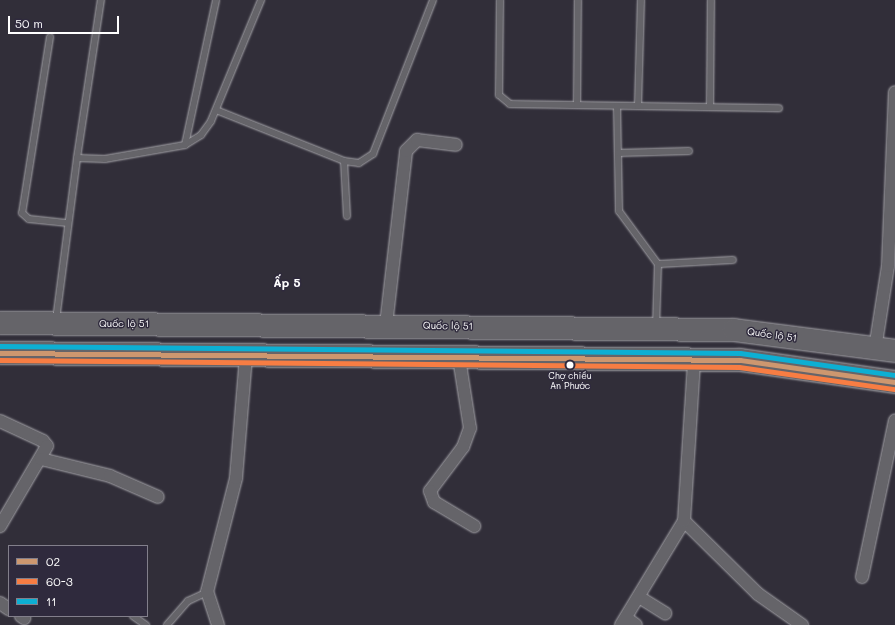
<!DOCTYPE html>
<meta charset="utf-8">
<style>
body{margin:0}
#map{position:relative;width:895px;height:625px;overflow:hidden;background:#312e39;font-family:Mali,sans-serif}
div>[style]{position:absolute}
.roads{filter:drop-shadow(0 0 1px #a2a1a6) drop-shadow(0 0 1px #a2a1a6)}
.lane>*{height:6px;margin:-3px;padding:0 3px;transform-origin:3px;border-radius:3px;background:#656469}
.street>*{height:12px;margin:-6px;padding:0 6px;transform-origin:6px;border-radius:6px;background:#656469}
.highway>*{height:22px;margin:-11px;padding:0 11px;transform-origin:11px;border-radius:11px;background:#656469}
.bus-1>*{height:5px;margin:-2.5px;padding:0 2.5px;transform-origin:2.5px;border-radius:2.5px;background:#cd976f}
.bus-2>*{height:5px;margin:-2.5px;padding:0 2.5px;transform-origin:2.5px;border-radius:2.5px;background:#f77d43}
.bus-3>*{height:5px;margin:-2.5px;padding:0 2.5px;transform-origin:2.5px;border-radius:2.5px;background:#0dafd3}
.dots>*{width:11px;height:11px;translate:-50% -50%;box-sizing:border-box;border:2px solid #2f2a3d;border-radius:50%}
span{translate:-50% -50%;white-space:nowrap;text-align:center;line-height:1.15;-webkit-text-stroke:3px #2f2a3d;paint-order:stroke}
.bus-label{font-size:9px;color:#fff}
.street-label{font-size:10px;color:#fff}
.quarter-label{font-size:12px;color:#fff;font-weight:700}
.legend{position:absolute;left:8px;top:545px;width:140px;height:72px;box-sizing:border-box;background:#2f2a3d;border:1px solid #827f8b;margin:0;padding:5px 7px;list-style:none;font-size:12px;color:#fff}
.legend li{display:flex;align-items:center;gap:8px;height:20px}
.legend b{width:20px;border:1px solid #827f8b}
.scale{position:absolute;left:8px;top:16px;width:111px;height:18px;box-sizing:border-box;border:2px solid #fff;border-top:0;padding-left:5px;font-size:12px;line-height:14px;white-space:nowrap;color:#fff;-webkit-text-stroke:3px #2f2a3d;paint-order:stroke}
</style>
<div id="map">
<div class="roads">
<div class="lane">
<i style="left:500px;top:0;width:95px;rotate:90.6deg"></i>
<i style="left:499px;top:95px;width:14px;rotate:39deg"></i>
<i style="left:510px;top:104px;width:269px;rotate:0.9deg"></i>
<i style="left:50px;top:37px;width:178px;rotate:99deg"></i>
<i style="left:22px;top:213px;width:9px;rotate:41deg"></i>
<i style="left:29px;top:219px;width:37px;rotate:6deg"></i>
<i style="left:577px;top:105px;width:105px;rotate:-89.5deg"></i>
<i style="left:617px;top:106px;width:105px;rotate:88.9deg"></i>
<i style="left:619px;top:211px;width:66px;rotate:53.7deg"></i>
<i style="left:658px;top:264px;width:63px;rotate:91.8deg"></i>
<i style="left:638px;top:106px;width:106px;rotate:-88.4deg"></i>
<i style="left:710px;top:107px;width:107px;rotate:-89.5deg"></i>
<i style="left:216px;top:110px;width:138px;rotate:21.7deg"></i>
<i style="left:344px;top:161px;width:55px;rotate:86.9deg"></i>
<i style="left:185px;top:145px;width:19px;rotate:-32deg"></i>
<i style="left:201px;top:135px;width:17px;rotate:-54deg"></i>
<i style="left:211px;top:121px;width:131px;rotate:-67.5deg"></i>
<i style="left:618px;top:153px;width:71px;rotate:-1.6deg"></i>
<i style="left:77px;top:158px;width:160px;rotate:-81.4deg"></i>
<i style="left:344px;top:161px;width:15px;rotate:8deg"></i>
<i style="left:359px;top:163px;width:17px;rotate:-33deg"></i>
<i style="left:373px;top:154px;width:165px;rotate:-68.7deg"></i>
<i style="left:658px;top:264px;width:75px;rotate:-3.1deg"></i>
<i style="left:56px;top:320px;width:163px;rotate:-82.6deg"></i>
<i style="left:77px;top:158px;width:28px;rotate:2deg"></i>
<i style="left:105px;top:159px;width:81px;rotate:-9.9deg"></i>
<i style="left:185px;top:145px;width:148px;rotate:-77.9deg"></i>
<i style="left:133px;top:616px;width:16px;rotate:35deg"></i>
<i style="left:167px;top:625px;width:32px;rotate:-49deg"></i>
<i style="left:188px;top:601px;width:21px;rotate:-25deg"></i>
</div>
<div class="street">
<i style="left:386px;top:325px;width:175px;rotate:-83.4deg"></i>
<i style="left:406px;top:151px;width:16px;rotate:-45deg"></i>
<i style="left:417px;top:140px;width:39px;rotate:7deg"></i>
<i style="left:875px;top:349px;width:84px;rotate:-81.1deg"></i>
<i style="left:888px;top:266px;width:174px;rotate:-87.7deg"></i>
<i style="left:459px;top:358px;width:71px;rotate:81.1deg"></i>
<i style="left:470px;top:428px;width:20px;rotate:110deg"></i>
<i style="left:463px;top:447px;width:55px;rotate:126.9deg"></i>
<i style="left:430px;top:491px;width:12px;rotate:70deg"></i>
<i style="left:434px;top:502px;width:47px;rotate:31deg"></i>
<i style="left:0;top:421px;width:47px;rotate:24.9deg"></i>
<i style="left:43px;top:441px;width:6px;rotate:51deg"></i>
<i style="left:47px;top:446px;width:93px;rotate:120.4deg"></i>
<i style="left:41px;top:459px;width:71px;rotate:13.8deg"></i>
<i style="left:110px;top:476px;width:52px;rotate:23.6deg"></i>
<i style="left:684px;top:521px;width:104px;rotate:44.6deg"></i>
<i style="left:758px;top:594px;width:54px;rotate:35.2deg"></i>
<i style="left:862px;top:577px;width:160px;rotate:-78.1deg"></i>
<i style="left:639px;top:597px;width:31px;rotate:32deg"></i>
<i style="left:0;top:603px;width:11px;rotate:34deg"></i>
<i style="left:21px;top:616px;width:4px;rotate:34deg"></i>
<i style="left:626px;top:618px;width:12px;rotate:35deg"></i>
<i style="left:218px;top:625px;width:35px;rotate:-108deg"></i>
<i style="left:207px;top:592px;width:118px;rotate:-75.7deg"></i>
<i style="left:236px;top:478px;width:122px;rotate:-85.3deg"></i>
<i style="left:621px;top:625px;width:122px;rotate:-58.8deg"></i>
<i style="left:684px;top:521px;width:161px;rotate:-86.4deg"></i>
</div>
<div class="highway">
<i style="left:0;top:323px;width:734px;rotate:0.55deg"></i>
<i style="left:734px;top:330px;width:162px;rotate:7.4deg"></i>
<i style="left:0;top:353px;width:740px;rotate:0.54deg"></i>
<i style="left:740px;top:360px;width:157px;rotate:8.1deg"></i>
</div>
</div>
<div class="bus-1">
<i style="left:0;top:353px;width:740px;rotate:0.54deg"></i>
<i style="left:740px;top:360px;width:157px;rotate:8.1deg"></i>
</div>
<div class="bus-2">
<i style="left:0;top:360px;width:739px;rotate:0.54deg"></i>
<i style="left:739px;top:367px;width:157px;rotate:8.1deg"></i>
</div>
<div class="bus-3">
<i style="left:0;top:346px;width:740px;rotate:0.54deg"></i>
<i style="left:740px;top:353px;width:157px;rotate:8.1deg"></i>
</div>
<div class="dots">
<i style="left:570px;top:365px;background:#fff"></i>
</div>
<div class="bus-label">
<span style="left:570px;top:381px">Chợ chiều<br>An Phước</span>
</div>
<div class="street-label">
<span style="left:124px;top:324px">Quốc lộ 51</span>
<span style="left:448px;top:326px;rotate:1deg">Quốc lộ 51</span>
<span style="left:772px;top:335px;rotate:8deg">Quốc lộ 51</span>
</div>
<div class="quarter-label">
<span style="left:287px;top:283px">Ấp 5</span>
</div>
<ul class="legend">
<li><b style="height:5px;background:#cd976f"></b>02</li>
<li><b style="height:5px;background:#f77d43"></b>60-3</li>
<li><b style="height:5px;background:#0dafd3"></b>11</li>
</ul>
<div class="scale">50 m</div>
</div>
